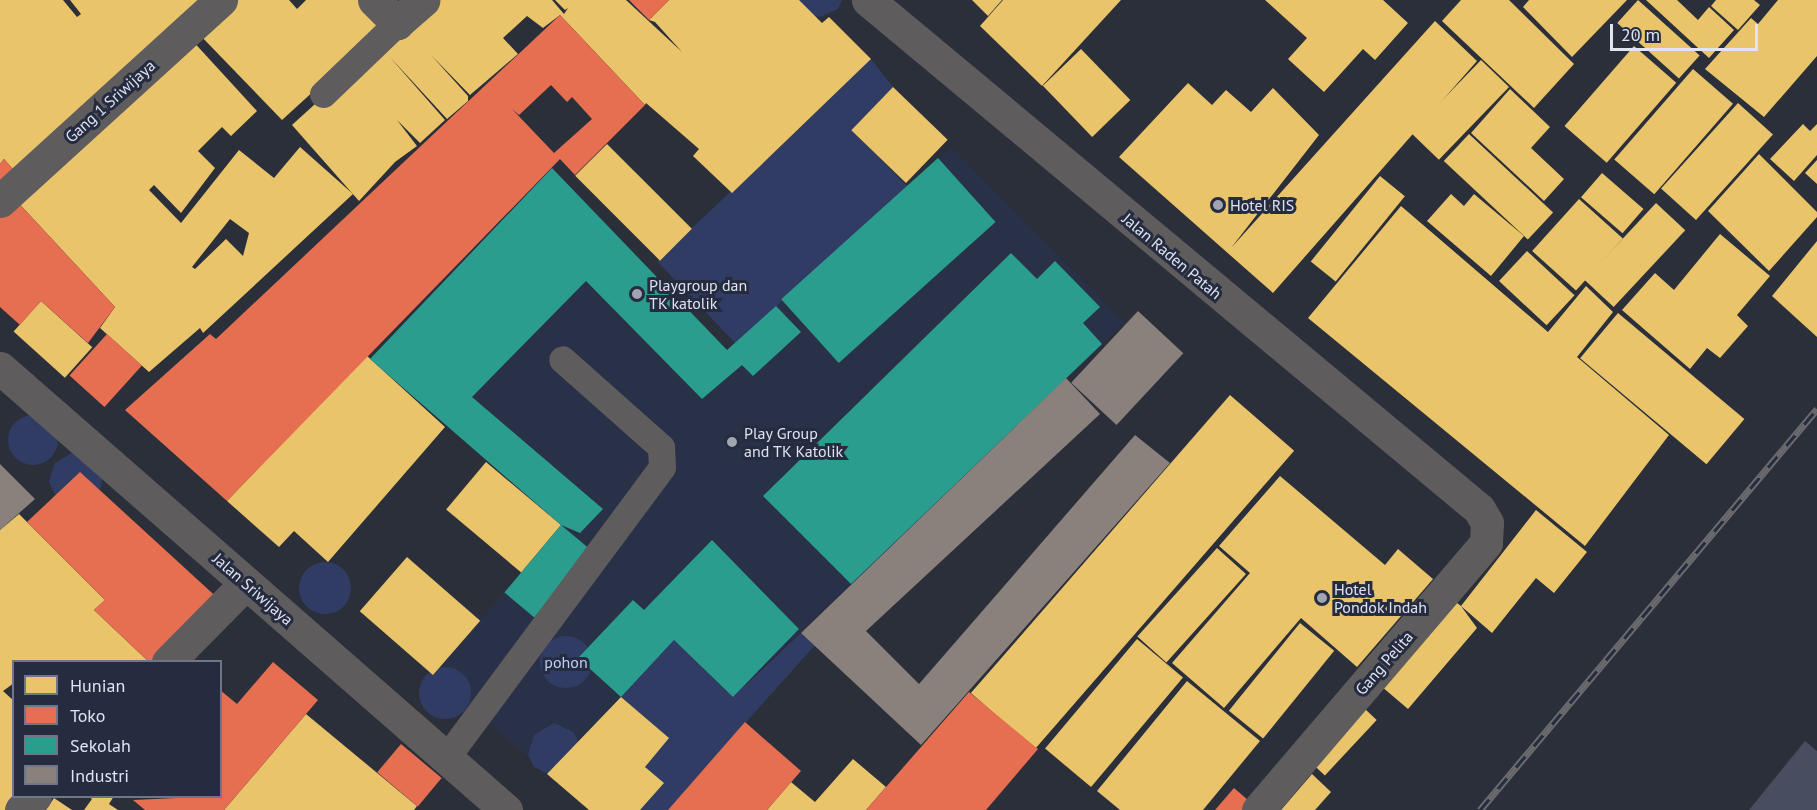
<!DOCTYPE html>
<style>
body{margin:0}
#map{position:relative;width:1817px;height:810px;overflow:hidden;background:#2b2f3a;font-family:"PT Sans",sans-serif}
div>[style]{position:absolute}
.built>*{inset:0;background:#293149}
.green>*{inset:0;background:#303c64}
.round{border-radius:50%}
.homes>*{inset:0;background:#e9c46a;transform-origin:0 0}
.shops>*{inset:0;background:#e76f51;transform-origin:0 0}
.schools>*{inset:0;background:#2a9d8f;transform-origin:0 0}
.industry>*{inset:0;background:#8a817c;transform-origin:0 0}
.building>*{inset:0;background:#484d5f}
.service>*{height:27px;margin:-13.5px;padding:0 13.5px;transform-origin:13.5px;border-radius:13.5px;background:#5f5c5e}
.minor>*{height:33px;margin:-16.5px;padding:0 16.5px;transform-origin:16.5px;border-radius:16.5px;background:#5f5c5e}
.tertiary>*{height:33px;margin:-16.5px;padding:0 16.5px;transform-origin:16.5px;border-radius:16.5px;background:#5f5c5e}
.rail>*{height:7px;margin-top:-3.5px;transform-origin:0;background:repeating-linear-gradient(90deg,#252c40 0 14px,#6b6b6f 0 28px);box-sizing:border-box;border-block:2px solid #6b6b6f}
.dots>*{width:16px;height:16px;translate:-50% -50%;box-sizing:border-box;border:3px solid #252c40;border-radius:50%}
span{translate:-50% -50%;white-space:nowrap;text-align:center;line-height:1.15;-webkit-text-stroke:6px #252c40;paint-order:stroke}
.street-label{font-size:16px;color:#dfe4f1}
.poi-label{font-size:16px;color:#dfe4f1}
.left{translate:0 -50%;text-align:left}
.park-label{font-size:16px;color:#c1cff8}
.legend{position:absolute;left:12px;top:660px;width:210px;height:138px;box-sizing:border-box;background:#252c40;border:2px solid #6f7687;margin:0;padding:8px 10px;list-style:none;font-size:18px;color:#dfe4f1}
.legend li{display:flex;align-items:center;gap:12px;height:30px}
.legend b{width:30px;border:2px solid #6f7687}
.scale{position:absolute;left:1610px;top:24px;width:148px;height:27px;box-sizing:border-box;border:3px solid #dfe4f1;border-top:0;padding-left:8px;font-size:18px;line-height:21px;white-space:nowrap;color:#dfe4f1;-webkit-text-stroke:4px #252c40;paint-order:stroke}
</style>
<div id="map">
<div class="built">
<i style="clip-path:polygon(951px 147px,1125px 323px,733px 697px,674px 640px,547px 774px,435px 674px,561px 525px,370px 359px,552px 168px,727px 350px)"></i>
</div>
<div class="green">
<i style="clip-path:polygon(794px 0,842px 0,838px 9px,820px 17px,808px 14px)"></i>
<i style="clip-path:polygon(871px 59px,893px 87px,852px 130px,908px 187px,735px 343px,657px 261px)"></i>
<i class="round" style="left:8px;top:415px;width:50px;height:50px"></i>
<i style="clip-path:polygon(75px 451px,102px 472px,102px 482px,100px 491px,66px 502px,55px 494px,49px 482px,51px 474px,55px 463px)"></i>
<i class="round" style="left:299px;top:562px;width:52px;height:52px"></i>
<i style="clip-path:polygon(801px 633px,815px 645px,668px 810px,640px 810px,663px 784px,645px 767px,621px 697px,674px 640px,733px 697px)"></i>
<i class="round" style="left:540px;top:636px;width:52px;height:52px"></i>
<i class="round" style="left:419px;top:667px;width:52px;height:52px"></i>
<i style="clip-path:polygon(554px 723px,573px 732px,580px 745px,557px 778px,534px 767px,528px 755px,534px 735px)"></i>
</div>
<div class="homes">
<i style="clip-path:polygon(0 0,63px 0,77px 17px,81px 14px,70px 0,214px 0,19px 176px,4px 159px,0 164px)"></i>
<i style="clip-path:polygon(233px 0,289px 0,297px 9px,306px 0,360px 0,384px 27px,282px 120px,197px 32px)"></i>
<i style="clip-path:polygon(429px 0,552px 0,564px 14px,568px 8px,565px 10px,555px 0,626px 0,682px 52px,655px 22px,649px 20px,669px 0,799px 0,822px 23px,829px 17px,871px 59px,732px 193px,693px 156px,699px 149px,646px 103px,645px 105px,560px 15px,543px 28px,527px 16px,503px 38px,518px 54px,470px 95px,431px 55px,468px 96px,468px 101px,447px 119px,389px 56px,445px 120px,420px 143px,397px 120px,417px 146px,395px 162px,359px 201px,292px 125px)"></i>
<i style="clip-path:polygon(972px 0,1002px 0,988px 16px)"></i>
<i style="clip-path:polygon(1003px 0,1121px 0,1042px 86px,980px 26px)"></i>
<i style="clip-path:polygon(1265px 0,1383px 0,1408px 23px,1375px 60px,1363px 49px,1324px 92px,1288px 59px,1307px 38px)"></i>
<i style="clip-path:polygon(1461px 0,1509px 0,1574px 64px,1534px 108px,1442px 21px)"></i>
<i style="clip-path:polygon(1529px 0,1627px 0,1572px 57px,1523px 7px)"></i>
<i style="left:1638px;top:0;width:83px;height:31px;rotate:42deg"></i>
<i style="clip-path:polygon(1646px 0,1677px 0,1698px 20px,1709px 7px,1734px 30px,1709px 58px)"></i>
<i style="clip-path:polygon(1716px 0,1754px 0,1760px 5px,1738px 30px,1711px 6px)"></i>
<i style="clip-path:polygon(1778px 0,1817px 0,1817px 56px,1764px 117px,1705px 69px,1751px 18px,1758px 24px)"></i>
<i style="clip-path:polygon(1435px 21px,1477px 61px,1273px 293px,1119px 157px,1188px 83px,1212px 105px,1226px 90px,1251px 112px,1273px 88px,1319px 135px,1231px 248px)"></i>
<i style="clip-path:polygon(evenodd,190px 38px,257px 111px,231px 136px,222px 127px,198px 151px,215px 168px,181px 213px,154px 185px,149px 190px,181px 223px,239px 150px,274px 178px,300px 147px,353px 194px,203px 333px,200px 328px,149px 372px,100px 328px,115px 307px,13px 197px,190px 38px,230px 219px,249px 233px,243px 256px,226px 239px,195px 269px,192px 267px,230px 219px)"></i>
<i style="left:1634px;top:46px;width:56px;height:106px;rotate:41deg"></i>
<i style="left:1081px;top:49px;width:71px;height:53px;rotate:46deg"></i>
<i style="left:1481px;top:60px;width:39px;height:101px;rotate:44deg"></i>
<i style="left:1693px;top:69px;width:53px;height:120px;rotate:41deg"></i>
<i style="left:893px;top:87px;width:76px;height:60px;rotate:44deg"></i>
<i style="clip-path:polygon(1510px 89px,1550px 127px,1531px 148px,1564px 179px,1544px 201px,1471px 133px)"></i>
<i style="left:1738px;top:103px;width:47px;height:115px;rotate:42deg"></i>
<i style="clip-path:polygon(1803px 124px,1810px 131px,1817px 124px,1817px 155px,1794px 181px,1770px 159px)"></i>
<i style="left:1469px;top:134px;width:115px;height:37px;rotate:43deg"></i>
<i style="left:607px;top:144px;width:120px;height:45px;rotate:45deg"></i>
<i style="clip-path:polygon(1759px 154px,1817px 212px,1817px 217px,1769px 271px,1708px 211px)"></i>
<i style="clip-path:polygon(1817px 160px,1817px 184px,1805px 173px)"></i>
<i style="left:1602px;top:173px;width:55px;height:32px;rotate:41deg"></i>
<i style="left:1380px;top:176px;width:32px;height:110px;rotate:39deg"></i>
<i style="clip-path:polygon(1451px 194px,1464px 206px,1474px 194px,1524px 236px,1491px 276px,1427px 221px)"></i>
<i style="left:1579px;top:199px;width:59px;height:70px;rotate:42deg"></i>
<i style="left:1656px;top:203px;width:40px;height:105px;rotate:43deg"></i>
<i style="clip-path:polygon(1401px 206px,1548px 332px,1586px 286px,1613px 312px,1577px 357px,1669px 435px,1585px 546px,1308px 318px)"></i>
<i style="clip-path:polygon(1720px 234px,1770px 276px,1737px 315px,1748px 326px,1720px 358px,1707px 348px,1690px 369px,1622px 310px,1655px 273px,1674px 290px)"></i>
<i style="clip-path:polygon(1817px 241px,1817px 337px,1772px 296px)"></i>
<i style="left:1527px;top:251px;width:65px;height:41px;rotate:43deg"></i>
<i style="left:41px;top:301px;width:69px;height:41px;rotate:42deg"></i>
<i style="left:1618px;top:313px;width:165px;height:59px;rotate:40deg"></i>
<i style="clip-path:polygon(366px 355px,445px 427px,328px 562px,294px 531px,279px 547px,227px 501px)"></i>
<i style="left:1230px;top:395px;width:85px;height:395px;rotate:41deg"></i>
<i style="left:486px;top:462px;width:98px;height:62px;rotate:40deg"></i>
<i style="clip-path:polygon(1280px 476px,1385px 565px,1398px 549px,1433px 579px,1357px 667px,1301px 618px,1224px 708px,1172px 663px,1250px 573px,1219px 546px)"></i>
<i style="clip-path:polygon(1536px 510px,1587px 552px,1554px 593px,1536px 578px,1492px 633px,1461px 606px,1477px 628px,1408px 709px,1381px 686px,1453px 600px,1461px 606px)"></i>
<i style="clip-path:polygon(19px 514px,105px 600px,94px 610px,149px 662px,14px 662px,14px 683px,3px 691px,14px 701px,14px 796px,21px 810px,0 810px,0 530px)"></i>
<i style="left:1217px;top:548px;width:39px;height:119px;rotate:42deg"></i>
<i style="left:407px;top:557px;width:97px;height:72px;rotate:41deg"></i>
<i style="left:1300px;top:623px;width:44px;height:113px;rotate:39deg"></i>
<i style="left:1137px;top:639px;width:60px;height:143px;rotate:40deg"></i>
<i style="clip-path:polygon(1187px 681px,1260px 741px,1203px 810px,1120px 810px,1097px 791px)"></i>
<i style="clip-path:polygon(621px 697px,669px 738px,645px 767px,664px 783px,640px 810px,589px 810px,547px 774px)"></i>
<i style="left:1365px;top:709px;width:16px;height:76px;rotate:43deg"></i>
<i style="clip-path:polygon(306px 714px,417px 806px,414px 810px,224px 810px)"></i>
<i style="clip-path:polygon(853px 759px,886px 787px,866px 810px,767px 810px,791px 782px,815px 802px)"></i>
<i style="clip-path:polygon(1312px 774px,1331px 792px,1315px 810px,1281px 810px)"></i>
<i style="clip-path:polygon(88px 796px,114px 796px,109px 804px,118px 810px,84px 810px,92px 799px)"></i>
<i style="clip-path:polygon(54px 798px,72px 810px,46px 810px)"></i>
</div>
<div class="shops">
<i style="clip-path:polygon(629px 0,669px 0,649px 20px)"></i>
<i style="clip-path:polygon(evenodd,560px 15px,645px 105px,575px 175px,560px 159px,227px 501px,125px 410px,210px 334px,216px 339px,560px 15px,551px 85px,567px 102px,572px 97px,592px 119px,554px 153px,512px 109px,519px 115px,551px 85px)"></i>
<i style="clip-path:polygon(4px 159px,19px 176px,0 195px,0 164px)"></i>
<i style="clip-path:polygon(13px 197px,115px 307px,88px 343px,41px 301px,20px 325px,0 307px,0 211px)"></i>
<i style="left:107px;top:334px;width:47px;height:56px;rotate:42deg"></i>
<i style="clip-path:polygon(80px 472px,223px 603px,162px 662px,149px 662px,94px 610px,105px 600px,27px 522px)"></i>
<i style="clip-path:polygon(273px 662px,318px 700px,224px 810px,145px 810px,133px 800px,220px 796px,220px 690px,237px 704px)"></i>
<i style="clip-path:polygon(969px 692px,1038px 749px,986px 810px,866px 810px)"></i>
<i style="clip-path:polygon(745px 722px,801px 771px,767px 810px,668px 810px)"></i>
<i style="left:401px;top:744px;width:53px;height:37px;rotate:40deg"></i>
<i style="clip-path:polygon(1234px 788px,1256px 807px,1254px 810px,1215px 810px)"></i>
</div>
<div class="schools">
<i style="left:938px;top:158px;width:86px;height:211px;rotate:48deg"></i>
<i style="clip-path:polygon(552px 168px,727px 350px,776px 306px,801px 332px,753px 376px,742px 365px,702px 399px,586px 281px,472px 397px,603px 509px,580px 533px,561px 525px,370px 359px)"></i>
<i style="clip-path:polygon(1011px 253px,1037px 279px,1055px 261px,1100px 307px,1083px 323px,1102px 344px,851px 584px,763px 496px)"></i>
<i style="left:561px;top:525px;width:39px;height:88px;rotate:40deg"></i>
<i style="clip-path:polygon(712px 540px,799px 629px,733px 697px,674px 640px,621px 697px,578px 658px,633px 600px,644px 610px)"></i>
</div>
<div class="industry">
<i style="left:1138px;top:311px;width:62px;height:98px;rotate:43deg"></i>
<i style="clip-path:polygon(1066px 378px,1100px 414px,866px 631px,919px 684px,1135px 435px,1170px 463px,921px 745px,801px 633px)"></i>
<i style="clip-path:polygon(0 464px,35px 499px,0 530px)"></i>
</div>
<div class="building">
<i style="clip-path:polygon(1805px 741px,1817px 751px,1817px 810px,1749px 810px)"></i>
</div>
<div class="service">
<i style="left:323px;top:94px;width:103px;rotate:-43.8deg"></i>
<i style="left:446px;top:758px;width:362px;rotate:-53.4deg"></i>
<i style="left:662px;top:467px;width:20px;rotate:-93deg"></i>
<i style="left:661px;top:447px;width:132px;rotate:-138.4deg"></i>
</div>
<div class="minor">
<i style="left:374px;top:0;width:33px;rotate:45deg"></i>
<i style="left:397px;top:23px;width:35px;rotate:-41deg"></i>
<i style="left:868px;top:0;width:795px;rotate:39.8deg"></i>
<i style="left:1479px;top:509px;width:16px;rotate:60deg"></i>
<i style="left:1487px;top:523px;width:20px;rotate:93deg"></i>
<i style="left:1486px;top:543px;width:351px;rotate:130.5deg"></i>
<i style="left:0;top:201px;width:299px;rotate:-42.3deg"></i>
<i style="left:168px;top:662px;width:111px;rotate:-45.4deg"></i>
<i style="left:21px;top:810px;width:20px;rotate:-45deg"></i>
</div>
<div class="tertiary">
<i style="left:0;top:368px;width:672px;rotate:41.14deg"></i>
</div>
<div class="rail">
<i style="left:1480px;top:810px;width:524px;rotate:-49.96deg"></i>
</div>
<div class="dots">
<i style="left:1218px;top:205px;background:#a0a5b1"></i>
<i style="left:637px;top:294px;background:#a0a5b1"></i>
<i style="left:732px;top:442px;background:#a0a5b1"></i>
<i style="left:1322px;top:598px;background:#a0a5b1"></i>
</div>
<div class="street-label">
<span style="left:110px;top:101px;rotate:-42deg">Gang 1 Sriwijaya</span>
<span style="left:1172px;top:256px;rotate:40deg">Jalan Raden Patah</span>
<span style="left:253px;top:589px;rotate:41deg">Jalan Sriwijaya</span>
<span style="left:1384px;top:663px;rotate:-49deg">Gang Pelita</span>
</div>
<div class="poi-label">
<span class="left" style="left:1230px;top:205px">Hotel RIS</span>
<span class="left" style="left:649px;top:294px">Playgroup dan<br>TK katolik</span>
<span class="left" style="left:744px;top:442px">Play Group<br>and TK Katolik</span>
<span class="left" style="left:1334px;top:598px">Hotel<br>Pondok Indah</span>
</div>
<div class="park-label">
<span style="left:566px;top:662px">pohon</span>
</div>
<ul class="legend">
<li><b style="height:16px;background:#e9c46a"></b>Hunian</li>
<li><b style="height:16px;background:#e76f51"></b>Toko</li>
<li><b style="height:16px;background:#2a9d8f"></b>Sekolah</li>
<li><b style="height:16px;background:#8a817c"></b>Industri</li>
</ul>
<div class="scale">20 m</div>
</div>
